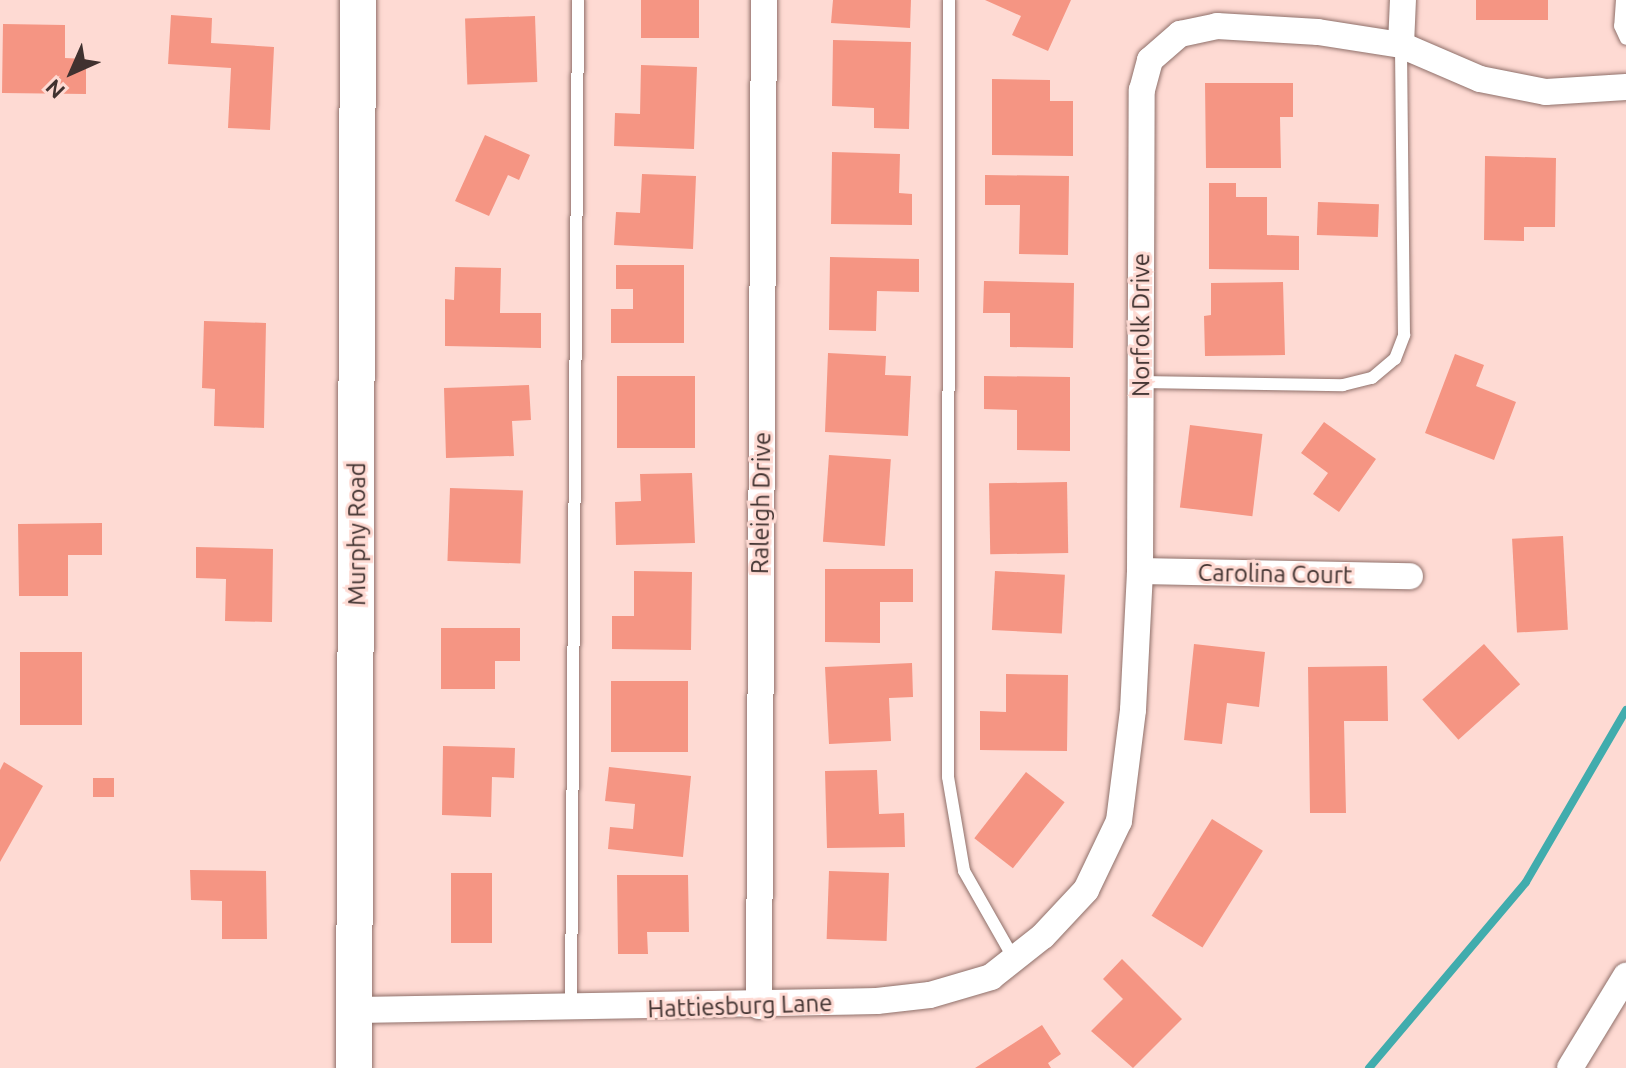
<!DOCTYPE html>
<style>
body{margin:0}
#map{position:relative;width:1626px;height:1068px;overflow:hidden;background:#fedad3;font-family:Ubuntu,sans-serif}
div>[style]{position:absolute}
.stream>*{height:8px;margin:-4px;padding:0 4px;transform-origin:4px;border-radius:4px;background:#41acad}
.building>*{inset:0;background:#f59583;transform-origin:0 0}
.roads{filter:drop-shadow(0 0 2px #8f706a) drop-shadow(0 0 2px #8f706a)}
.service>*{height:12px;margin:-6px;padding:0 6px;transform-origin:6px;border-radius:6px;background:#fff}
.minor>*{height:26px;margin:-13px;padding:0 13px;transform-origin:13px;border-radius:13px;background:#fff}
.secondary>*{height:36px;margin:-18px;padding:0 18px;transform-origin:18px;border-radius:18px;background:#fff}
span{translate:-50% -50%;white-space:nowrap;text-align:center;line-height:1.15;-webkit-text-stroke:6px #fedad3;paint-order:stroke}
.street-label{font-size:24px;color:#403230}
.north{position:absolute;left:32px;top:32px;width:80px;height:80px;-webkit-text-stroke:6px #fedad3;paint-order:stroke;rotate:225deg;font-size:22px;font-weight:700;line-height:32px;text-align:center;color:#403230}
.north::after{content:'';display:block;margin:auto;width:28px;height:36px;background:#403230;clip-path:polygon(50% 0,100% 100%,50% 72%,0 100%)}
</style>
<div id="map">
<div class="stream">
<i style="left:1369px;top:1068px;width:243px;rotate:-49.8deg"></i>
<i style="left:1526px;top:882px;width:199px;rotate:-59.8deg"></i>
</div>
<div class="building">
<i style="left:641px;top:0;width:58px;height:38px"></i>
<i style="clip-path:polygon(833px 0,911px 0,910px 28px,831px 23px)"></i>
<i style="clip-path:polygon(985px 0,1071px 0,1048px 51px,1012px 35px,1021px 16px)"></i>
<i style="left:1476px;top:0;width:72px;height:20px"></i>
<i style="clip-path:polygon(171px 15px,212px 18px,211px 43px,274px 47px,270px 130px,228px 128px,231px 68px,168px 64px)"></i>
<i style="left:535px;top:16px;width:66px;height:70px;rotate:88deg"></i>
<i style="clip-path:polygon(3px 24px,65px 25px,65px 58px,86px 59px,86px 94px,2px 93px)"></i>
<i style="clip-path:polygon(833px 40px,911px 42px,909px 129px,874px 128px,874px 108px,832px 106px)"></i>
<i style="clip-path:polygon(641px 65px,697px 67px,694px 149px,614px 146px,615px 113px,640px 114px)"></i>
<i style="clip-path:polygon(992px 79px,1050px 80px,1050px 101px,1073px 101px,1073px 156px,992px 155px)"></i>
<i style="clip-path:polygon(1205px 83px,1293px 83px,1293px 117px,1280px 117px,1281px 168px,1206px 168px)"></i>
<i style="clip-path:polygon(485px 135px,530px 155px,519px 180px,508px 175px,489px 216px,455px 201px)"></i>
<i style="clip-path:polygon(832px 152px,900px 154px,899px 193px,912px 194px,912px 225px,831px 224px)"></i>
<i style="clip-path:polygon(1485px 156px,1556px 158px,1555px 227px,1524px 227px,1524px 241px,1484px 240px)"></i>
<i style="clip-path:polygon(642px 174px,696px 176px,693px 249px,614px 245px,616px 212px,640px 213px)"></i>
<i style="clip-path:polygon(985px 175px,1069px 176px,1068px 255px,1019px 254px,1020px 205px,985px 205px)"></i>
<i style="clip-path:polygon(1209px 183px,1236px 183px,1236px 197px,1267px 197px,1267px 235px,1299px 236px,1299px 270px,1209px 269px)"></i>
<i style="left:1318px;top:202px;width:61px;height:33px;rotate:2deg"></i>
<i style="clip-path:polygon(830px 257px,919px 259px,919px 292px,877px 291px,876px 331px,829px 330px)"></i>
<i style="clip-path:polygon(616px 265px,684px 265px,684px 343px,611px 343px,611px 309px,633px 309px,633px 289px,616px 289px)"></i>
<i style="clip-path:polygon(455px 267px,501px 268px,500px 313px,541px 313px,541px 348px,445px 346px,445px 299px,454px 300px)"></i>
<i style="clip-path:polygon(984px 281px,1074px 283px,1073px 348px,1010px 347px,1010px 313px,983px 313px)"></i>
<i style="clip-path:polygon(1283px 282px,1285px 355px,1205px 356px,1204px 316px,1211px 315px,1211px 283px)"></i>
<i style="clip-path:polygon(204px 321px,266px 323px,264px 428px,214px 426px,215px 389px,202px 388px)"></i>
<i style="clip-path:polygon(828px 353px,886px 356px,885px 375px,911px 376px,908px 436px,825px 432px)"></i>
<i style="clip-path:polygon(1455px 354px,1484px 365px,1476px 386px,1516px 402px,1494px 460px,1425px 433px)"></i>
<i style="left:617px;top:376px;width:78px;height:72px"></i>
<i style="clip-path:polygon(984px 376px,1070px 377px,1070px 451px,1017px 450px,1017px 410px,984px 409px)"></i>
<i style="clip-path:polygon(529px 385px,531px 420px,512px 421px,514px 456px,446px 458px,444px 388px)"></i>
<i style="clip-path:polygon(1324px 422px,1376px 459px,1339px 512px,1313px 494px,1328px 473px,1301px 453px)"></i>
<i style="left:1190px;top:425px;width:73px;height:83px;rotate:7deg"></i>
<i style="left:829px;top:455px;width:62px;height:87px;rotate:4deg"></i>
<i style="clip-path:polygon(692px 473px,695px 543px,616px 545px,615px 502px,641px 501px,640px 474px)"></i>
<i style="left:1067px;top:482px;width:71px;height:78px;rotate:89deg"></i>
<i style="left:450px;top:488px;width:73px;height:73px;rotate:2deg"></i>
<i style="clip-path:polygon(102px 523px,102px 555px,68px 555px,68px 596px,19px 596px,18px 524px)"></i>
<i style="left:1563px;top:536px;width:94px;height:51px;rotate:87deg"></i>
<i style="clip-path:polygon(196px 547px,273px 549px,272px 622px,225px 621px,226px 579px,196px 578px)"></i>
<i style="clip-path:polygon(825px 569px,913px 569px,913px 602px,880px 602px,880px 643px,825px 642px)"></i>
<i style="clip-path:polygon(634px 571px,692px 572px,691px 650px,612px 649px,612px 616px,634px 616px)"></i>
<i style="left:995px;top:571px;width:70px;height:59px;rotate:3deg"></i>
<i style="clip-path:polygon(441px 628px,520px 628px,520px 661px,495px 661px,495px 689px,441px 689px)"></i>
<i style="clip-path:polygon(1194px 644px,1265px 652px,1259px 707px,1227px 703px,1222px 744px,1184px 740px)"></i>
<i style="left:1484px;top:644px;width:54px;height:83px;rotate:48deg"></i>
<i style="left:20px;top:652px;width:62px;height:73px"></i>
<i style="clip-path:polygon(912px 663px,913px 697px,889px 698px,891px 741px,829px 744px,825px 667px)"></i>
<i style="clip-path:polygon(1387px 666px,1388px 721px,1344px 721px,1346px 813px,1310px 813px,1308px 667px)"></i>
<i style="clip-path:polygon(1006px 674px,1068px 675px,1067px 751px,980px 750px,980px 711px,1006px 712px)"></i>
<i style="left:611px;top:681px;width:77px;height:71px"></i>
<i style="clip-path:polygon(443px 746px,515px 748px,514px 778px,492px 777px,491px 817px,442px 815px)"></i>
<i style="clip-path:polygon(4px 762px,43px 786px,0 862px,0 770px)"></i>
<i style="clip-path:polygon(609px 767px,691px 776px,683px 857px,608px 849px,610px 827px,633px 829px,635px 804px,605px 801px)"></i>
<i style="clip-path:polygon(877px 770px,879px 814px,904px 813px,905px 847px,827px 848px,825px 771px)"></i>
<i style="left:1026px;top:772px;width:49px;height:84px;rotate:38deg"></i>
<i style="left:93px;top:778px;width:21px;height:19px"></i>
<i style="left:1212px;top:819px;width:60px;height:114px;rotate:32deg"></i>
<i style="clip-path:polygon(190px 870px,266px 871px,267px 939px,222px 939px,222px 901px,191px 900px)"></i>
<i style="left:829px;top:871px;width:60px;height:68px;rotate:2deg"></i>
<i style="left:451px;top:873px;width:41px;height:70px"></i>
<i style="clip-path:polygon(617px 875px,688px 875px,689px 932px,647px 932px,648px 954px,618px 954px)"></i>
<i style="clip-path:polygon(1122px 959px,1182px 1019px,1133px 1068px,1091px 1031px,1123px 999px,1103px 979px)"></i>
<i style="clip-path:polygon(1042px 1025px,1061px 1054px,1048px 1063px,1051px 1068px,975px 1068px)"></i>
</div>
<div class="roads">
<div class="service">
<i style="left:949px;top:0;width:777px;rotate:90.07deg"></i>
<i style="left:948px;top:777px;width:95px;rotate:80.3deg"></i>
<i style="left:964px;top:871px;width:101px;rotate:60.4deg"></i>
<i style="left:1622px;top:0;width:26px;rotate:94deg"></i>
<i style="left:1620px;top:26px;width:14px;rotate:65deg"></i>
<i style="left:1141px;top:382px;width:202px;rotate:0.9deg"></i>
<i style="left:1343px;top:385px;width:30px;rotate:-14deg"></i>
<i style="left:1372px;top:378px;width:30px;rotate:-40deg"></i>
<i style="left:1395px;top:359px;width:26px;rotate:-69deg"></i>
<i style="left:1404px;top:335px;width:289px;rotate:-90.6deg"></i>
<i style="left:571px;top:1007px;width:1007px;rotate:-89.6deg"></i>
</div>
<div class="minor">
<i style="left:1401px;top:45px;width:45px;rotate:-87.5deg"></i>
<i style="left:1140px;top:571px;width:270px;rotate:1.1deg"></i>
<i style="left:759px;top:1006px;width:1006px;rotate:-89.72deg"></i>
<i style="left:357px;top:1010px;width:520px;rotate:-0.99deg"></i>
<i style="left:877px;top:1001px;width:53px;rotate:-6.5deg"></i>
<i style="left:930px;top:995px;width:64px;rotate:-16.4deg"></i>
<i style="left:991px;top:977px;width:66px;rotate:-38.3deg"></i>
<i style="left:1043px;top:936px;width:63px;rotate:-46.9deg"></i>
<i style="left:1086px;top:890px;width:76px;rotate:-64.4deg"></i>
<i style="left:1119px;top:821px;width:112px;rotate:-82.8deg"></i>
<i style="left:1133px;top:710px;width:139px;rotate:-87.1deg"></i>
<i style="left:1140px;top:571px;width:481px;rotate:-89.8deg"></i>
<i style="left:1142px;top:90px;width:31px;rotate:-75deg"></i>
<i style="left:1150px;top:60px;width:40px;rotate:-41deg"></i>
<i style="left:1180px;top:34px;width:38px;rotate:-12deg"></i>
<i style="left:1217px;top:26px;width:101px;rotate:3.4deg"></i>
<i style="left:1318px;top:32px;width:84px;rotate:8.9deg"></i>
<i style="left:1401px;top:45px;width:86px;rotate:23.3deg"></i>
<i style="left:1480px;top:79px;width:67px;rotate:11.1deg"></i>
<i style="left:1546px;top:92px;width:80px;rotate:-3.6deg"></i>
<i style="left:1570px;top:1068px;width:108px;rotate:-58.7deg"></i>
</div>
<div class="secondary">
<i style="left:354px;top:1068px;width:1068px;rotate:-89.79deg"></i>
</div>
</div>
<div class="street-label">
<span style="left:1141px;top:325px;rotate:-90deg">Norfolk Drive</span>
<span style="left:761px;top:503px;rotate:-89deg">Raleigh Drive</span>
<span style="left:357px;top:534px;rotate:-90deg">Murphy Road</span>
<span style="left:1275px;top:574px;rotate:1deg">Carolina Court</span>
<span style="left:740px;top:1006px;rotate:-2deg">Hattiesburg Lane</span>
</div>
<div class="north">N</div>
</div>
